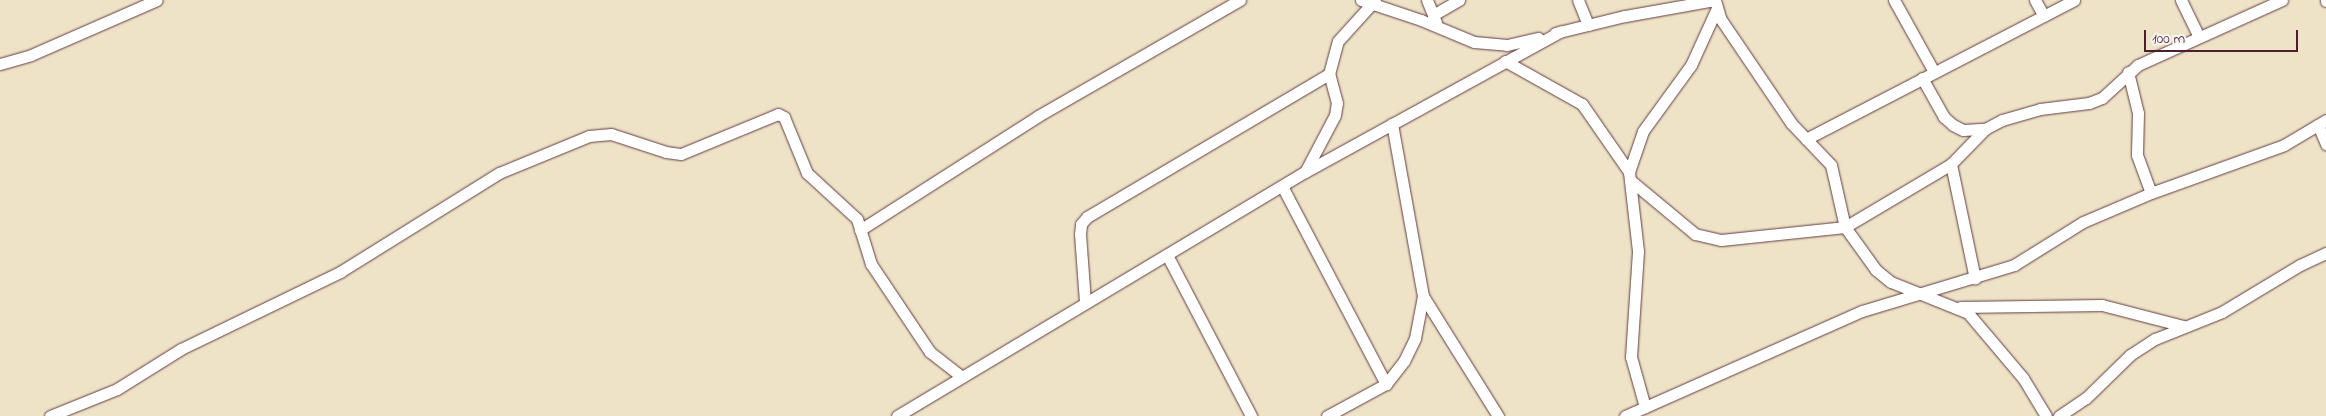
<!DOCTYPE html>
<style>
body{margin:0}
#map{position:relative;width:2326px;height:416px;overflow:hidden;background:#eee3c7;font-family:"Indie Flower",sans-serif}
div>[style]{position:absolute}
.roads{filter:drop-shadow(0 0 1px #633c42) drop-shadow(0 0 1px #633c42)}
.minor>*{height:11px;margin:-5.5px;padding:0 5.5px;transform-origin:5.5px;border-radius:5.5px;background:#fff}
span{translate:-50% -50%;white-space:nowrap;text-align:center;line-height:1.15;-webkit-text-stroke:4px #f6f6f2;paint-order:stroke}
.scale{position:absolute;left:2144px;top:30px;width:154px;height:22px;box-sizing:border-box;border:2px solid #4a1f2b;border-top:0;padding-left:6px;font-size:15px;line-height:18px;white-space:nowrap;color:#4a1f2b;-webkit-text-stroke:4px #f6f6f2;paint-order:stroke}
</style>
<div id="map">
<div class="roads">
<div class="minor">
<i style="left:1361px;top:0;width:63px;rotate:18.4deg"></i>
<i style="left:1421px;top:20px;width:57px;rotate:22.5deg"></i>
<i style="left:1474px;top:42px;width:33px;rotate:5deg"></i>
<i style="left:1507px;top:45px;width:32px;rotate:-13deg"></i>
<i style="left:1427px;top:0;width:24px;rotate:68deg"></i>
<i style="left:1578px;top:0;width:27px;rotate:68deg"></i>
<i style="left:1715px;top:0;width:19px;rotate:74deg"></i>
<i style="left:1720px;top:18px;width:127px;rotate:55.9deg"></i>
<i style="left:1791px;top:123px;width:58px;rotate:46.4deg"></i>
<i style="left:1831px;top:165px;width:64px;rotate:77.3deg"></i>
<i style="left:1845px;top:227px;width:53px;rotate:54.2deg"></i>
<i style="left:1876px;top:270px;width:19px;rotate:39deg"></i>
<i style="left:1891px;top:282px;width:83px;rotate:21.9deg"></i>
<i style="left:1968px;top:313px;width:85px;rotate:49.8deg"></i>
<i style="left:2023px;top:378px;width:44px;rotate:58.8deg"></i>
<i style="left:1894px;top:0;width:82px;rotate:60.9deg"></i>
<i style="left:2035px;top:0;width:18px;rotate:61deg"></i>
<i style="left:2181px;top:0;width:39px;rotate:64deg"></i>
<i style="left:2326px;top:0;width:1px;rotate:90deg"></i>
<i style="left:1433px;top:15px;width:30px;rotate:-30deg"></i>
<i style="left:1555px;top:33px;width:72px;rotate:-13.7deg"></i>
<i style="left:1625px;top:16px;width:91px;rotate:-10.1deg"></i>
<i style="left:1505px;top:61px;width:88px;rotate:29.2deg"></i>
<i style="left:1582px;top:104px;width:83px;rotate:55.3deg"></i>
<i style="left:0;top:64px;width:32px;rotate:-16deg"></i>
<i style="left:31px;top:55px;width:137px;rotate:-23.6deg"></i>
<i style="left:2128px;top:72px;width:42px;rotate:76.3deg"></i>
<i style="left:2138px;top:113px;width:42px;rotate:91.4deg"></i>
<i style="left:2137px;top:155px;width:40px;rotate:69.8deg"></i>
<i style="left:1922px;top:78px;width:45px;rotate:60.6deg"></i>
<i style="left:1944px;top:117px;width:12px;rotate:42deg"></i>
<i style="left:1953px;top:125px;width:11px;rotate:27deg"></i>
<i style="left:1963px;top:130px;width:22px;rotate:-3deg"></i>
<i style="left:2318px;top:125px;width:21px;rotate:67deg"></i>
<i style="left:1806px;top:139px;width:302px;rotate:-27.4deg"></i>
<i style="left:1951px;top:164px;width:49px;rotate:-45.8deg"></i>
<i style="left:1985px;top:129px;width:19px;rotate:-28deg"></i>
<i style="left:2002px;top:120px;width:40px;rotate:-16deg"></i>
<i style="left:2040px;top:109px;width:49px;rotate:-7deg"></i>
<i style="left:2089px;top:103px;width:14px;rotate:-21deg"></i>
<i style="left:2102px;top:98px;width:49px;rotate:-42.5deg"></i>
<i style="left:2138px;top:65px;width:158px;rotate:-24.3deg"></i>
<i style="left:1305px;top:172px;width:64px;rotate:-62.2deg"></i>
<i style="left:1335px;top:115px;width:12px;rotate:-81deg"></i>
<i style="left:1337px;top:103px;width:30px;rotate:-105deg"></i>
<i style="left:1329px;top:74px;width:34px;rotate:-75deg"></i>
<i style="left:1338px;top:41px;width:55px;rotate:-47.9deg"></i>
<i style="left:1630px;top:180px;width:85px;rotate:39.7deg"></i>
<i style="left:1695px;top:234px;width:27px;rotate:13deg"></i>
<i style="left:1721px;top:240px;width:125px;rotate:-6deg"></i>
<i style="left:1845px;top:227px;width:123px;rotate:-30.7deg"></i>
<i style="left:1951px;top:164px;width:117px;rotate:78.2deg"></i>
<i style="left:1282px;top:186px;width:224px;rotate:62.3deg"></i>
<i style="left:860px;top:230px;width:211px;rotate:-32.6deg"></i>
<i style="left:1038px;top:116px;width:233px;rotate:-29.9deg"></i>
<i style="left:1167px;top:255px;width:182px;rotate:62.4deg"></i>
<i style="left:1423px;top:296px;width:142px;rotate:58deg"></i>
<i style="left:1085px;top:302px;width:68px;rotate:-94.2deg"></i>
<i style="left:1080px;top:234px;width:10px;rotate:-84deg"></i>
<i style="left:1081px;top:224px;width:9px;rotate:-49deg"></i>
<i style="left:1087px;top:217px;width:281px;rotate:-30.6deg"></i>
<i style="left:1960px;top:307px;width:142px;rotate:-0.8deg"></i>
<i style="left:2102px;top:305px;width:84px;rotate:14.5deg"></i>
<i style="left:1645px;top:407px;width:52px;rotate:-105.6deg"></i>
<i style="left:1631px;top:357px;width:106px;rotate:-86.2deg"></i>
<i style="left:1638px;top:251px;width:80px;rotate:-96.5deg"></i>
<i style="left:1629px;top:172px;width:43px;rotate:-71.1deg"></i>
<i style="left:1643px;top:131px;width:82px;rotate:-54deg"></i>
<i style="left:1691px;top:65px;width:63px;rotate:-65.5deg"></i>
<i style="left:50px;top:416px;width:72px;rotate:-21.9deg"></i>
<i style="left:117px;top:389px;width:75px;rotate:-32deg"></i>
<i style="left:181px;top:349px;width:177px;rotate:-25.8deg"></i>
<i style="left:340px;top:272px;width:187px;rotate:-31.9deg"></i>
<i style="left:499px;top:173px;width:97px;rotate:-22.3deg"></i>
<i style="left:589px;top:136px;width:22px;rotate:-5deg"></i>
<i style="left:611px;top:134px;width:58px;rotate:18.1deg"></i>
<i style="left:666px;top:152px;width:15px;rotate:8deg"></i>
<i style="left:681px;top:154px;width:105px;rotate:-22.4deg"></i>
<i style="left:778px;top:114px;width:7px;rotate:27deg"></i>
<i style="left:784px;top:117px;width:61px;rotate:67.7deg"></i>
<i style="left:807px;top:173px;width:68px;rotate:42.6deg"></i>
<i style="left:857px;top:219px;width:47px;rotate:72.7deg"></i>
<i style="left:871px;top:264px;width:106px;rotate:56.2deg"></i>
<i style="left:930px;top:352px;width:39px;rotate:38deg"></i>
<i style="left:897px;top:416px;width:475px;rotate:-30.9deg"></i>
<i style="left:1305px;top:172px;width:292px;rotate:-28.8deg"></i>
<i style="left:1327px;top:416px;width:67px;rotate:-28.5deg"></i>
<i style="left:1386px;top:384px;width:29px;rotate:-52deg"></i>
<i style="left:1404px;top:361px;width:25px;rotate:-64deg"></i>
<i style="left:1415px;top:338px;width:43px;rotate:-79.2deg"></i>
<i style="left:1423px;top:296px;width:175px;rotate:-100.2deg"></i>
<i style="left:1625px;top:416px;width:259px;rotate:-23.9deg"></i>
<i style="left:1862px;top:311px;width:159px;rotate:-16.8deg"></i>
<i style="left:2014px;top:265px;width:81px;rotate:-31.9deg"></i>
<i style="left:2083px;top:222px;width:74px;rotate:-23.1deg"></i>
<i style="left:2151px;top:193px;width:141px;rotate:-19.8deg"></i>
<i style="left:2284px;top:145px;width:49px;rotate:-30.8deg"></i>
<i style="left:2059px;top:416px;width:32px;rotate:-34deg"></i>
<i style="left:2086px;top:398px;width:62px;rotate:-44.3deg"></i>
<i style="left:2130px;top:355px;width:30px;rotate:-33deg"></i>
<i style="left:2155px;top:339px;width:72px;rotate:-21.9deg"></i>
<i style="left:2222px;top:312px;width:91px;rotate:-31.1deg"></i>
<i style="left:2300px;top:265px;width:29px;rotate:-25deg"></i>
</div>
</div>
<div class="scale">100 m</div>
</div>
